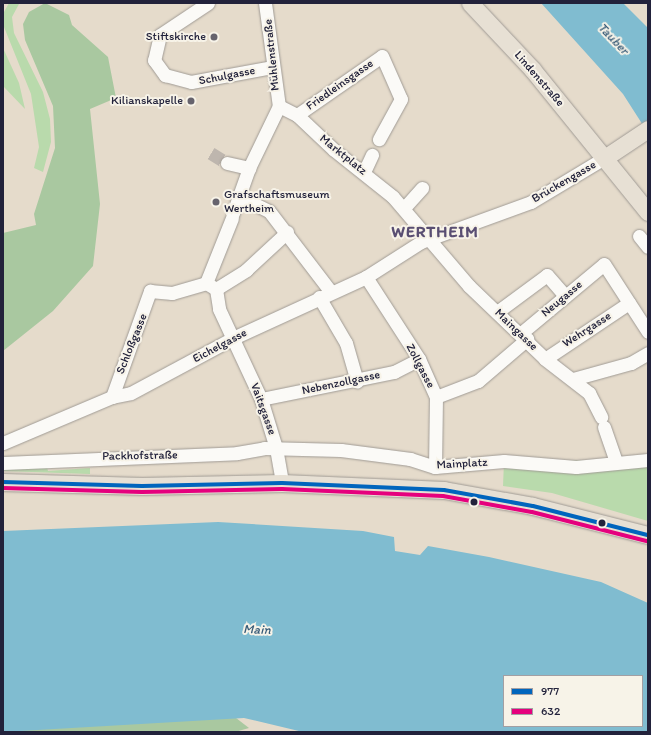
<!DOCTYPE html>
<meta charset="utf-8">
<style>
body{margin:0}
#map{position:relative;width:651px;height:735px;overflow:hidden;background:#e5dbcb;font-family:Itim,sans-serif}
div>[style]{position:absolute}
.green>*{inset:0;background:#b9daac}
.forest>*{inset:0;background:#a9c8a0}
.water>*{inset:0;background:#80bcd0}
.minor-tunnel>*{height:13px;margin-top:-6.5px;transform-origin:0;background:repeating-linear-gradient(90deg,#beb6ae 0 13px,transparent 0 19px)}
.roads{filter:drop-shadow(0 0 1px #a09b95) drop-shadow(0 0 1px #a09b95)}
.minor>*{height:13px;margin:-6.5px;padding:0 6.5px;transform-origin:6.5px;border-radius:6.5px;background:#fbfaf7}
.major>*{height:17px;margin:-8.5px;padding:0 8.5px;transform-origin:8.5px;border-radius:8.5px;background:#e7e0d4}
.bus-1>*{height:4px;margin:-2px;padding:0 2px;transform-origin:2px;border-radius:2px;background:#0065bd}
.bus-2>*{height:4px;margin:-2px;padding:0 2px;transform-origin:2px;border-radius:2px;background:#e5007d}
.dots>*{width:11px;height:11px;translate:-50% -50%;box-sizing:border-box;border:2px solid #f7f3e8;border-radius:50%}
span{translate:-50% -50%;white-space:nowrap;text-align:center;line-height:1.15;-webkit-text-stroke:4px #f7f3e8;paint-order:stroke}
.poi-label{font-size:12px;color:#22223b}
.right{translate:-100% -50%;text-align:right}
.left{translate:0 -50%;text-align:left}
.street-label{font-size:12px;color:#22223b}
.water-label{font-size:13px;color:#365a77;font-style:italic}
.district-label{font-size:16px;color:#594e72;font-weight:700;letter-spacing:1px}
.frame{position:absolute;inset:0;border:4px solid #22223b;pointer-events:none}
.legend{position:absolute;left:503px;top:675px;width:140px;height:52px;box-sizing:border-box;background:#f7f3e8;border:1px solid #a29fa3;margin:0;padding:5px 7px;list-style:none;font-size:12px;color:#22223b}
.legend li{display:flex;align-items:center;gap:8px;height:20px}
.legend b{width:20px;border:1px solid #a29fa3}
</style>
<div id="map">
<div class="green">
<i style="clip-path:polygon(9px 3px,19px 4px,12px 17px,14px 33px,43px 92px,50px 119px,51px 142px,43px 172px,34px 168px,39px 147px,31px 94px,4px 27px,4px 12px)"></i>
<i style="clip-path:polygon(3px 48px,19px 83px,25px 109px,3px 86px)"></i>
<i style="clip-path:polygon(648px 460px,648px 521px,552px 493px,503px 486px,504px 461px)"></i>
<i style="clip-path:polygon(3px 467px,47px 467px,48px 471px,90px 468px,90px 474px,3px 471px)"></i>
</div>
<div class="forest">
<i style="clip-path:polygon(45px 3px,69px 15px,72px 25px,108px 57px,116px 98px,90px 109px,100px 204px,93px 266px,53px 311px,3px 351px,3px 233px,36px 225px,34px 214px,55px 148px,53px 106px,25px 40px,23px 24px,29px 12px)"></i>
<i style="clip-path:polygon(227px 711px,249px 728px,235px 732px,3px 732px)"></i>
</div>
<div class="water">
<i style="clip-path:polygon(541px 3px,623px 3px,648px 28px,648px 133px,623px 94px)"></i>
<i style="clip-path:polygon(evenodd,218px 522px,363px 531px,394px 537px,395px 551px,420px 555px,428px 546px,489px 557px,601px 582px,648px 603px,648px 732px,303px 732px,244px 718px,3px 732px,3px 531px,218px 522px,504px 676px,642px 676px,642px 726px,504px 726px,504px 676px)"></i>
</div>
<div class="minor-tunnel">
<i style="left:211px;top:153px;width:19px;rotate:32deg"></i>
</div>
<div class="roads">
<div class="minor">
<i style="left:208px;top:3px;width:58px;rotate:146.3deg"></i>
<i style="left:160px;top:35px;width:26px;rotate:103deg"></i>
<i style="left:154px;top:60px;width:19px;rotate:54deg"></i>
<i style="left:165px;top:75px;width:27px;rotate:15deg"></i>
<i style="left:191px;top:82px;width:82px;rotate:-10.5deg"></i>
<i style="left:265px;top:3px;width:104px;rotate:82.3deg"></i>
<i style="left:279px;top:106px;width:20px;rotate:27deg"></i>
<i style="left:297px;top:115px;width:51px;rotate:43.4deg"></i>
<i style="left:334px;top:150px;width:75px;rotate:38.5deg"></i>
<i style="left:393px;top:197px;width:117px;rotate:49.5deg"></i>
<i style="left:469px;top:286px;width:105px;rotate:43.8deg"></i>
<i style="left:545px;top:359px;width:56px;rotate:37.7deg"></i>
<i style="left:589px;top:393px;width:27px;rotate:63deg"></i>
<i style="left:297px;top:115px;width:103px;rotate:-34.8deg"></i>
<i style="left:382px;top:56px;width:47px;rotate:66.2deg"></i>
<i style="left:401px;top:99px;width:46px;rotate:118.8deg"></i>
<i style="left:227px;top:163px;width:23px;rotate:13deg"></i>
<i style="left:364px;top:172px;width:19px;rotate:-65deg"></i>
<i style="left:238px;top:196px;width:34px;rotate:26deg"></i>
<i style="left:269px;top:211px;width:102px;rotate:52.6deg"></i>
<i style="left:404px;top:208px;width:27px;rotate:-48deg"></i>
<i style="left:233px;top:213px;width:48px;rotate:-70.4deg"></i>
<i style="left:249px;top:168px;width:69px;rotate:-64.2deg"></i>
<i style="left:639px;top:236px;width:14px;rotate:51deg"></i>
<i style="left:366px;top:277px;width:98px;rotate:57.1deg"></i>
<i style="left:419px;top:359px;width:42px;rotate:65.9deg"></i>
<i style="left:436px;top:397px;width:70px;rotate:90.8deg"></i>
<i style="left:206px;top:283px;width:12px;rotate:31deg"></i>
<i style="left:216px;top:289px;width:20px;rotate:81deg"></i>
<i style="left:219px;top:309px;width:99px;rotate:65deg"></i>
<i style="left:261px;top:399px;width:51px;rotate:73deg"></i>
<i style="left:276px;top:448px;width:36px;rotate:80deg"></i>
<i style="left:216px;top:289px;width:36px;rotate:-32deg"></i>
<i style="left:246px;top:270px;width:56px;rotate:-42.8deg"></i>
<i style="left:319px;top:297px;width:53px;rotate:59.6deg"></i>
<i style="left:346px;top:343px;width:40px;rotate:74deg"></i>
<i style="left:497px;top:312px;width:62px;rotate:-36.5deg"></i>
<i style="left:547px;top:275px;width:28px;rotate:49deg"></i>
<i style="left:520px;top:334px;width:109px;rotate:-39.8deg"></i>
<i style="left:604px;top:264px;width:81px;rotate:57.1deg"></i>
<i style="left:545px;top:359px;width:101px;rotate:-33.7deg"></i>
<i style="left:573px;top:379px;width:60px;rotate:-15.4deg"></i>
<i style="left:631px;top:363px;width:20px;rotate:-30deg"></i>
<i style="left:112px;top:397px;width:113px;rotate:-70.3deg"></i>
<i style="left:150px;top:291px;width:22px;rotate:5deg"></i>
<i style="left:172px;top:293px;width:35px;rotate:-16deg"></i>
<i style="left:206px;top:283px;width:70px;rotate:-68.2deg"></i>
<i style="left:436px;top:397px;width:45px;rotate:-20.9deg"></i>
<i style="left:478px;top:381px;width:65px;rotate:-40.6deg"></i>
<i style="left:261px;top:399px;width:136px;rotate:-11.5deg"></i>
<i style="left:394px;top:372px;width:28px;rotate:-27deg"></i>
<i style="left:604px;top:427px;width:37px;rotate:71deg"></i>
<i style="left:3px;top:443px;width:118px;rotate:-22.9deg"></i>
<i style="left:112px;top:397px;width:19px;rotate:-12deg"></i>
<i style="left:131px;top:393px;width:116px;rotate:-28.3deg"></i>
<i style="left:233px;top:338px;width:146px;rotate:-24.6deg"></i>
<i style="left:366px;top:277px;width:65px;rotate:-32.5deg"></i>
<i style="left:421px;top:242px;width:117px;rotate:-20deg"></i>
<i style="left:531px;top:202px;width:87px;rotate:-31deg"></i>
<i style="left:3px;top:463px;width:234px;rotate:-2.4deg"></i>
<i style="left:237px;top:453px;width:27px;rotate:-10deg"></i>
<i style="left:264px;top:448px;width:77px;rotate:1.5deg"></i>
<i style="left:341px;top:450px;width:70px;rotate:7.4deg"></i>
<i style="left:410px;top:459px;width:26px;rotate:18deg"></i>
<i style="left:435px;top:467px;width:69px;rotate:-5deg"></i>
<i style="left:504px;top:461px;width:72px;rotate:4.8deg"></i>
<i style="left:576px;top:467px;width:72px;rotate:-5.6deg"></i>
</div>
<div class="major">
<i style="left:470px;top:3px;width:91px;rotate:46.8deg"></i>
<i style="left:532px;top:69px;width:184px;rotate:51deg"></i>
<i style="left:606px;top:157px;width:50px;rotate:-33.7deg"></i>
<i style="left:3px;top:482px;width:139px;rotate:1.6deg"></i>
<i style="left:142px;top:486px;width:140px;rotate:-1.2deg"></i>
<i style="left:282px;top:483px;width:162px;rotate:2.5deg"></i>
<i style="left:444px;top:490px;width:90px;rotate:10.2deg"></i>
<i style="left:533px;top:506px;width:119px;rotate:14.2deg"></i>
</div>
</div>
<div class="bus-1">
<i style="left:3px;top:482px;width:139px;rotate:1.6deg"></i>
<i style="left:142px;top:486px;width:140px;rotate:-1.2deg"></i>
<i style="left:282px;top:483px;width:162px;rotate:2.5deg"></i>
<i style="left:444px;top:490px;width:90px;rotate:10.2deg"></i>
<i style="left:533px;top:506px;width:119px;rotate:14.2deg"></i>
</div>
<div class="bus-2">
<i style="left:3px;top:488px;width:139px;rotate:1.6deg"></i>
<i style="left:142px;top:492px;width:140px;rotate:-1.2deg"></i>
<i style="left:282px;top:489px;width:161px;rotate:2.5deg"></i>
<i style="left:443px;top:496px;width:90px;rotate:10.2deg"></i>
<i style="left:532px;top:512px;width:119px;rotate:14.2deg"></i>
</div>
<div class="dots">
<i style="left:214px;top:37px;background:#66636d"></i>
<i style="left:191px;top:101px;background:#66636d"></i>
<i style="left:216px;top:202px;background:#66636d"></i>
<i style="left:474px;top:502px;background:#22223b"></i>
<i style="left:602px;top:523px;background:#22223b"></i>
</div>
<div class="poi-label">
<span class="right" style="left:206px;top:37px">Stiftskirche</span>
<span class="right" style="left:183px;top:101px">Kilianskapelle</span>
<span class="left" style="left:224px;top:202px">Grafschaftsmuseum<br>Wertheim</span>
</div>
<div class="street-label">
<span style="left:272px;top:55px;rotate:-96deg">Mühlenstraße</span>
<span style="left:227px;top:76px;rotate:-11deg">Schulgasse</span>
<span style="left:539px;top:79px;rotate:49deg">Lindenstraße</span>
<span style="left:340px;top:85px;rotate:-35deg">Friedleinsgasse</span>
<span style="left:343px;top:155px;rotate:39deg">Marktplatz</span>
<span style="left:564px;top:182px;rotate:-30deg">Brückengasse</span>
<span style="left:562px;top:299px;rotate:-40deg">Neugasse</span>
<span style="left:516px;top:330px;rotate:44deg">Maingasse</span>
<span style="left:587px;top:330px;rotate:-33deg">Wehrgasse</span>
<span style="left:132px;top:344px;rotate:-68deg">Schloßgasse</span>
<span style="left:220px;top:346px;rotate:-28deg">Eichelgasse</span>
<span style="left:420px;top:366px;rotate:62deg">Zollgasse</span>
<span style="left:341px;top:383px;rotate:-12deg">Nebenzollgasse</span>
<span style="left:263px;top:409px;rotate:70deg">Vaitsgasse</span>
<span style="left:140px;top:456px;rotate:-1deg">Packhofstraße</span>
<span style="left:462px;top:464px;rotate:-3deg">Mainplatz</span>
</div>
<div class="water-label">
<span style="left:613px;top:39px;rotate:46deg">Tauber</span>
<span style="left:257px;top:630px;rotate:2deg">Main</span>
</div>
<div class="district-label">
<span style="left:435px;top:232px">WERTHEIM</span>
</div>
<div class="frame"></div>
<ul class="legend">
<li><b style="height:5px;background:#0065bd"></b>977</li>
<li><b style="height:5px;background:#e5007d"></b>632</li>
</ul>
</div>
